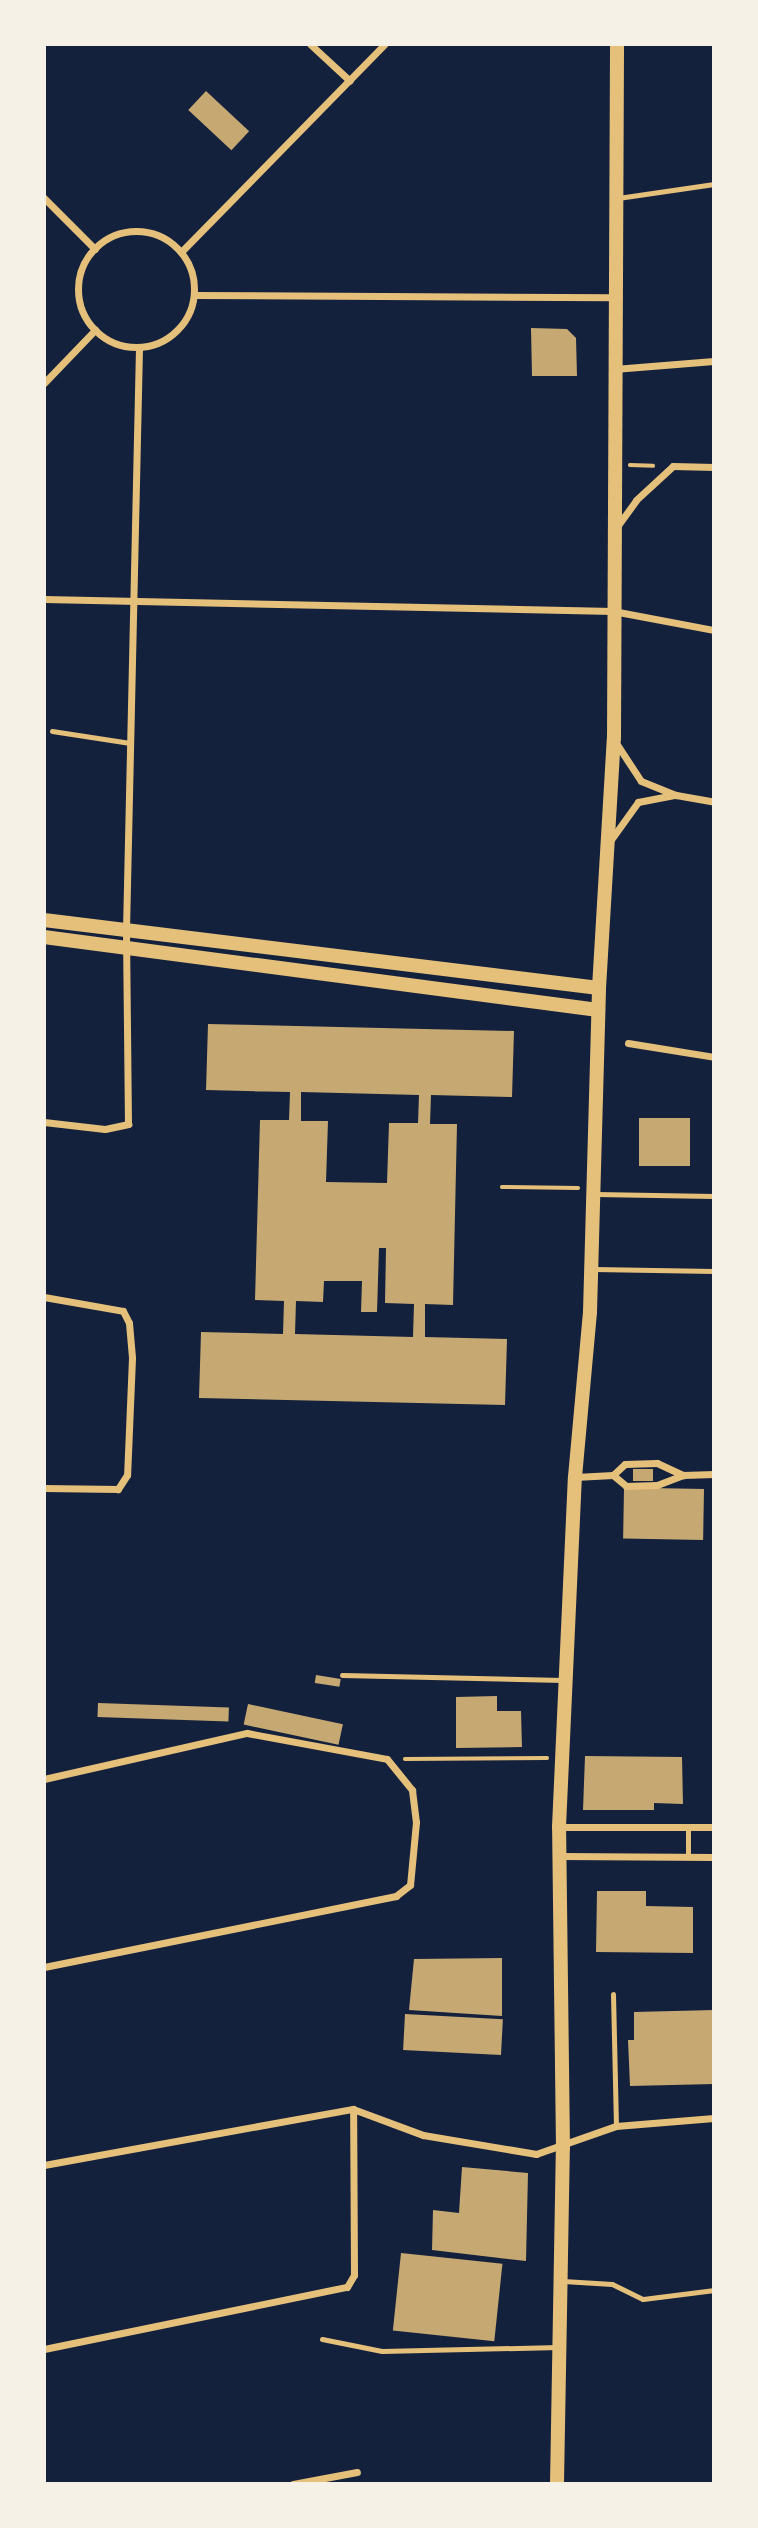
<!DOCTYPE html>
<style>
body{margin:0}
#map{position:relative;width:758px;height:2528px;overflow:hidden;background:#14213d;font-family:"Work Sans",sans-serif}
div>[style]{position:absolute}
.building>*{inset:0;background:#c6a872;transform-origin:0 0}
.path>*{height:3.5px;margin:-1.75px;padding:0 1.75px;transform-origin:1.75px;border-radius:1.75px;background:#e5c07b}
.service>*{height:5px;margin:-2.5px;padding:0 2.5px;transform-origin:2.5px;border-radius:2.5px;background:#e5c07b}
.minor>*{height:7px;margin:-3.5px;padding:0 3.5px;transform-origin:3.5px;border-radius:3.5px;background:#e5c07b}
.minor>.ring{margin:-3.5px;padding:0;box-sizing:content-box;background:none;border:7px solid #e5c07b;border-radius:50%}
.secondary>*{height:14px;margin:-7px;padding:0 7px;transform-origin:7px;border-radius:7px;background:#e5c07b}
span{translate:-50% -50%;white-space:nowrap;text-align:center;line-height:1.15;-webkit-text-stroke:7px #f6f1e7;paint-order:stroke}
.frame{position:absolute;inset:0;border:46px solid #f6f1e7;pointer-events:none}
</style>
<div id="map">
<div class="building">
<i style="left:206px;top:91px;width:59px;height:26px;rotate:43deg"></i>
<i style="clip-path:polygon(531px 328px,567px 329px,576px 338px,577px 376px,532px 376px)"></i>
<i style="clip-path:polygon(evenodd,208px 1024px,514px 1031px,512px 1097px,431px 1095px,430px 1124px,457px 1124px,453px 1305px,425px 1304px,425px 1337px,507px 1339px,505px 1405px,199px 1398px,201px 1332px,283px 1334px,284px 1301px,255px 1300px,260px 1120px,289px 1120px,290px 1092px,206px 1090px,208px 1024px,301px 1092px,419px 1095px,418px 1123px,389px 1123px,387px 1183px,326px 1182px,328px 1121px,301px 1121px,301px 1092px,208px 1024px,379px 1248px,386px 1248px,385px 1303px,414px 1304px,413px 1337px,295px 1334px,296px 1301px,323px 1302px,324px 1281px,362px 1281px,361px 1312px,377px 1312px,379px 1248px)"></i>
<i style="left:639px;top:1118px;width:51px;height:48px"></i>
<i style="left:633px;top:1469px;width:20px;height:12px"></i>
<i style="left:704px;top:1489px;width:51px;height:80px;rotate:91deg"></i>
<i style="left:316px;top:1675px;width:25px;height:8px;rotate:9deg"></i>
<i style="clip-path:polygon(497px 1696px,497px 1711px,521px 1711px,522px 1747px,456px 1748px,456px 1697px)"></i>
<i style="left:98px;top:1703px;width:131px;height:14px;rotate:2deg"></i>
<i style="left:248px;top:1704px;width:97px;height:21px;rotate:12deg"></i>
<i style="clip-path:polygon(585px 1756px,682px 1757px,683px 1804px,654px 1803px,654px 1810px,583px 1810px)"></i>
<i style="clip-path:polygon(597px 1891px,646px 1891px,646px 1906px,693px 1907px,693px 1953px,596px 1952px)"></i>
<i style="clip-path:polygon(502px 1958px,502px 2016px,409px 2010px,414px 1959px)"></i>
<i style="clip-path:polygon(714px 2010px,714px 2084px,630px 2086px,628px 2040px,634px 2040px,634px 2012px)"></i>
<i style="left:405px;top:2014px;width:98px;height:36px;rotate:3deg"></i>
<i style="clip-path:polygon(462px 2167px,528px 2173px,526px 2261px,432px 2250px,433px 2210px,459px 2213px)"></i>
<i style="left:401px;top:2253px;width:102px;height:78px;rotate:6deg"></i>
</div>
<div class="path">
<i style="left:630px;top:465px;width:23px;rotate:2deg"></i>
<i style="left:502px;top:1187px;width:76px;rotate:0.8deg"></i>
<i style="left:405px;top:1759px;width:142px;rotate:-0.4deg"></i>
</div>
<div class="service">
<i style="left:618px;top:198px;width:97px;rotate:-8.3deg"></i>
<i style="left:52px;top:731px;width:79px;rotate:8.7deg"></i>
<i style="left:595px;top:1194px;width:119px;rotate:1deg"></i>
<i style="left:594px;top:1269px;width:120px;rotate:1deg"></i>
<i style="left:342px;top:1675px;width:221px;rotate:1.3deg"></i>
<i style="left:688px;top:1826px;width:30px;rotate:90deg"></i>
<i style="left:613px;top:1994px;width:132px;rotate:88.7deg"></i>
<i style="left:563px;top:2281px;width:49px;rotate:3.5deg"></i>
<i style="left:612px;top:2284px;width:34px;rotate:26deg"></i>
<i style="left:643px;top:2299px;width:72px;rotate:-7.2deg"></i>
<i style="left:322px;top:2339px;width:61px;rotate:11.3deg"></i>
<i style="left:382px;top:2351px;width:177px;rotate:-1.3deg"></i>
</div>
<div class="minor">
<i style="left:310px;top:44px;width:54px;rotate:42.8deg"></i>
<i style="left:44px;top:198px;width:72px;rotate:45deg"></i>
<i class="ring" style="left:78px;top:231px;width:109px;height:109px"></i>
<i style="left:181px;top:252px;width:291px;rotate:-45.6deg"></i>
<i style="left:194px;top:295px;width:420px;rotate:0.3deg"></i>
<i style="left:614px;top:369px;width:100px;rotate:-4.6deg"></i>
<i style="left:44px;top:383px;width:74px;rotate:-46.1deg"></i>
<i style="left:616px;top:528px;width:34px;rotate:-54deg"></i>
<i style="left:636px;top:500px;width:50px;rotate:-42.6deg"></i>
<i style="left:673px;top:466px;width:41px;rotate:1.4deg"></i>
<i style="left:44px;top:599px;width:569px;rotate:1.21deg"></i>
<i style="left:613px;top:611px;width:103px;rotate:10.7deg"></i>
<i style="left:616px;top:743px;width:45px;rotate:56.7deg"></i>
<i style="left:641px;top:781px;width:38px;rotate:22deg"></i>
<i style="left:676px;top:795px;width:39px;rotate:10deg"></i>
<i style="left:610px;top:841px;width:48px;rotate:-54.3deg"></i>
<i style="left:638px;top:802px;width:38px;rotate:-11deg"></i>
<i style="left:628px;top:1043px;width:87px;rotate:9.2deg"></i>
<i style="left:44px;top:1122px;width:61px;rotate:6.5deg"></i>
<i style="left:105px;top:1129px;width:24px;rotate:-12deg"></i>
<i style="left:128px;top:1124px;width:194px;rotate:-90.6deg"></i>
<i style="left:126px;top:930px;width:583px;rotate:-88.72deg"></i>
<i style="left:44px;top:1297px;width:80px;rotate:10deg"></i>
<i style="left:123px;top:1311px;width:13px;rotate:63deg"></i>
<i style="left:129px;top:1323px;width:35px;rotate:85deg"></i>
<i style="left:132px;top:1358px;width:117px;rotate:92.4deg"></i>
<i style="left:127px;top:1475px;width:17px;rotate:123deg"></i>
<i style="left:118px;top:1489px;width:74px;rotate:-179.2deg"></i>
<i style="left:613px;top:1475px;width:17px;rotate:40deg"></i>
<i style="left:626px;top:1486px;width:31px;rotate:-2deg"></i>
<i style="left:657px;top:1485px;width:28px;rotate:-21deg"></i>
<i style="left:683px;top:1475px;width:31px;rotate:-2deg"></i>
<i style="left:575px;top:1477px;width:38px;rotate:-3deg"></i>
<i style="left:613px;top:1475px;width:16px;rotate:-43deg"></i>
<i style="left:625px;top:1464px;width:32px;rotate:-2deg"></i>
<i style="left:657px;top:1463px;width:29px;rotate:25deg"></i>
<i style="left:44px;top:1779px;width:208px;rotate:-12.8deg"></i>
<i style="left:247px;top:1733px;width:142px;rotate:10.5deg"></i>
<i style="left:387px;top:1759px;width:40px;rotate:51deg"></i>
<i style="left:412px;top:1790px;width:32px;rotate:83deg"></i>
<i style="left:416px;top:1822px;width:63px;rotate:95.4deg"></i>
<i style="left:410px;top:1885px;width:18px;rotate:142deg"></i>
<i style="left:396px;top:1896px;width:359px;rotate:168.6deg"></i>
<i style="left:559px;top:1827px;width:155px"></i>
<i style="left:560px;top:1856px;width:154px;rotate:0.4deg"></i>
<i style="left:44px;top:2165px;width:314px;rotate:-10.3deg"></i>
<i style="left:353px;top:2109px;width:75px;rotate:20.4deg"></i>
<i style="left:423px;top:2135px;width:115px;rotate:9.5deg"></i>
<i style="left:536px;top:2154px;width:85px;rotate:-19.3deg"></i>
<i style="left:616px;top:2126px;width:98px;rotate:-4.7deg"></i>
<i style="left:44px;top:2349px;width:309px;rotate:-11.6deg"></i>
<i style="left:347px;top:2287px;width:14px;rotate:-60deg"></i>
<i style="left:354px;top:2275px;width:166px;rotate:-90.3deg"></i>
<i style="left:293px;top:2484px;width:65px;rotate:-10.6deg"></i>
</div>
<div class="secondary">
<i style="left:44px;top:920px;width:559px;rotate:6.99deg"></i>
<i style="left:44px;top:937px;width:559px;rotate:7.51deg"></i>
<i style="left:557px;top:2484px;width:336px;rotate:-89deg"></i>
<i style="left:563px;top:2148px;width:321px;rotate:-90.7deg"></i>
<i style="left:559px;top:1827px;width:350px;rotate:-87.4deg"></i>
<i style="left:575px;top:1477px;width:166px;rotate:-84.8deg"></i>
<i style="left:590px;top:1312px;width:324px;rotate:-88.4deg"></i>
<i style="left:599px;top:988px;width:250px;rotate:-86.6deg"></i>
<i style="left:614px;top:738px;width:694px;rotate:-89.75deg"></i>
</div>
<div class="frame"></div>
</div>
